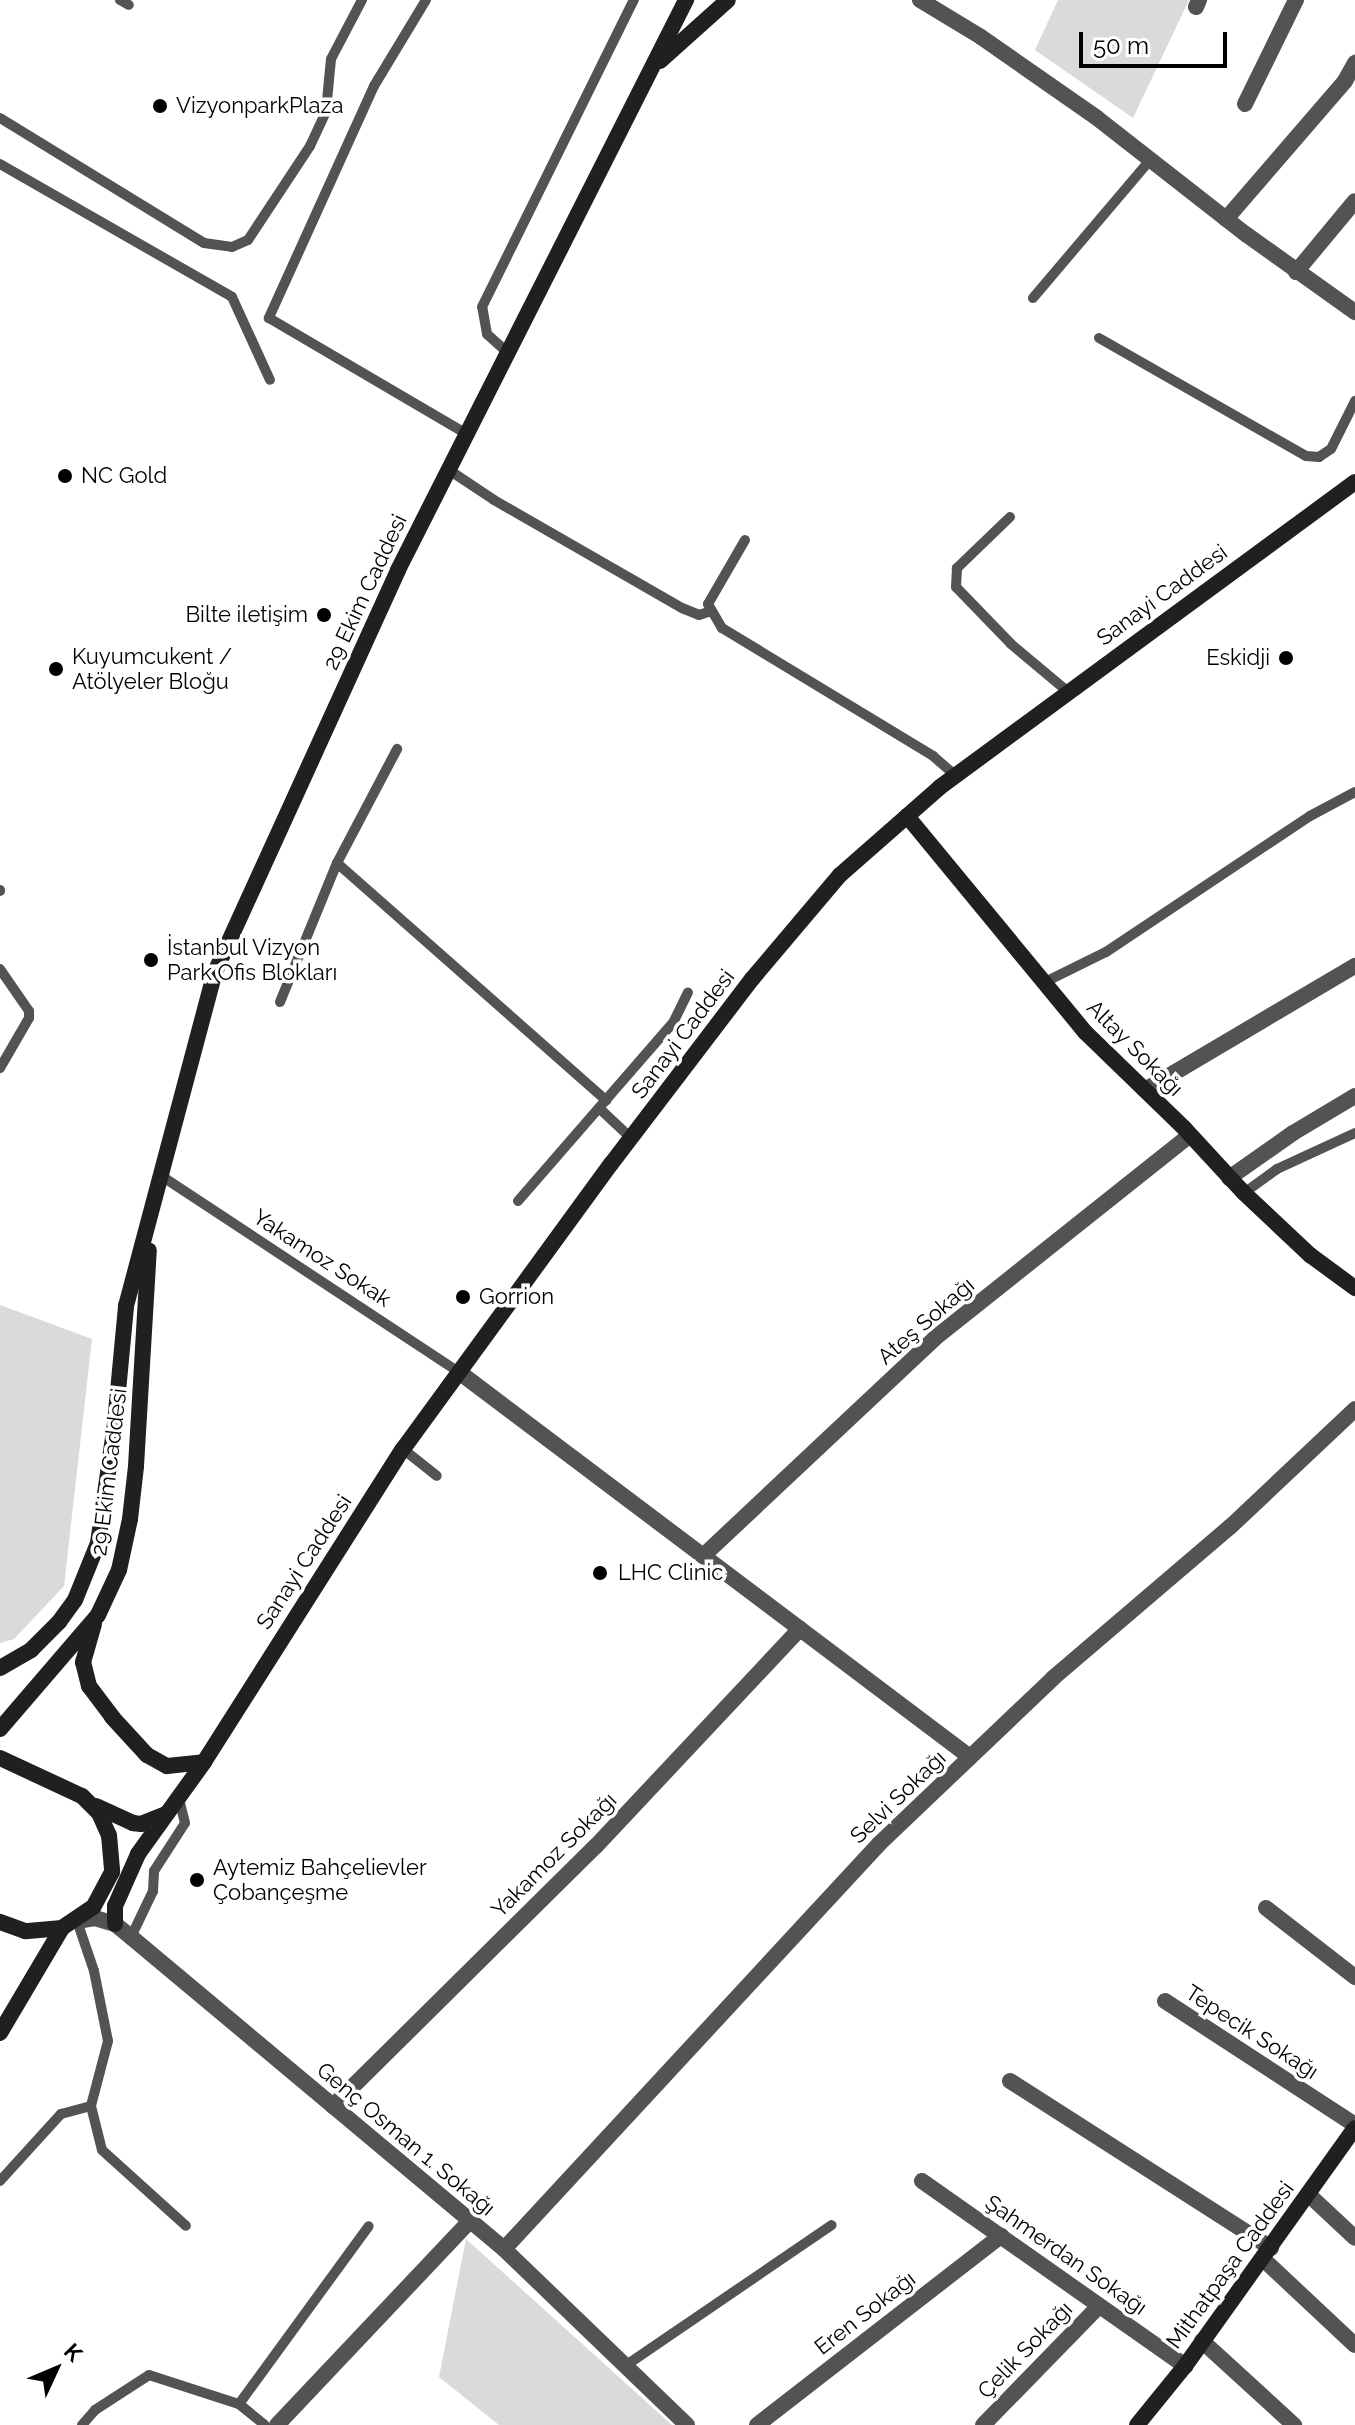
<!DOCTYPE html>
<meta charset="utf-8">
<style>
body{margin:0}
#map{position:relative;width:1355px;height:2425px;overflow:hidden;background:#fff;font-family:Raleway,sans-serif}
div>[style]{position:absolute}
.green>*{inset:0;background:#dadada}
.lane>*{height:10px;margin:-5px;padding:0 5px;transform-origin:5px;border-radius:5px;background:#535353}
.street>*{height:16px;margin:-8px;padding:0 8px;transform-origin:8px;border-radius:8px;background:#535353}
.secondary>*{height:16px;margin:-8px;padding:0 8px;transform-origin:8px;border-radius:8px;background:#202020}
.dots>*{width:22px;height:22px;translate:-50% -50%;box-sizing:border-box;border:4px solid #fff;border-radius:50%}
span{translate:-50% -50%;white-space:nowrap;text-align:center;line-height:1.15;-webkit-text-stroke:7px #fff;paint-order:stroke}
.poi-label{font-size:22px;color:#000}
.left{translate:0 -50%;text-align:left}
.right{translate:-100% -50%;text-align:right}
.street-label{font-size:22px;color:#000}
.north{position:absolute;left:16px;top:2329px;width:80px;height:80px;-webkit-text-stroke:6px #fff;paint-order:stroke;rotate:46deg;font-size:22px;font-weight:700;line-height:32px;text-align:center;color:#000}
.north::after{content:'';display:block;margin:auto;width:28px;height:36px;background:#000;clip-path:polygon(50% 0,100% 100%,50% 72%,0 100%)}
.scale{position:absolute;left:1079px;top:32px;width:148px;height:36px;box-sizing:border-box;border:4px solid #000;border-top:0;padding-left:10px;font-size:24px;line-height:28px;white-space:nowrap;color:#000;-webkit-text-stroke:6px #fff;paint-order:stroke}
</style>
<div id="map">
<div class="green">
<i style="clip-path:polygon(1058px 0,1189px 0,1133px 118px,1035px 50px)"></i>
<i style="clip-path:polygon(0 1305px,92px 1339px,64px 1586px,14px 1639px,0 1643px)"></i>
<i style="clip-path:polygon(466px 2239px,672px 2425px,499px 2425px,439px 2377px)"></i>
</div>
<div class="lane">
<i style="left:120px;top:0;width:10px;rotate:29deg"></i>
<i style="left:426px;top:0;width:100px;rotate:121.2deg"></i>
<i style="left:374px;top:86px;width:255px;rotate:114.4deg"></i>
<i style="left:269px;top:318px;width:229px;rotate:30.4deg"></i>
<i style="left:0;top:118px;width:239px;rotate:31.5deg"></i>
<i style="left:204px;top:243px;width:28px;rotate:8deg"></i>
<i style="left:232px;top:247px;width:17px;rotate:-24deg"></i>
<i style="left:248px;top:240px;width:113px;rotate:-56.6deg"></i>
<i style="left:310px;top:146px;width:38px;rotate:-65deg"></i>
<i style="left:326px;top:111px;width:52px;rotate:-84.5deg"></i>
<i style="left:331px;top:59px;width:67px;rotate:-62.3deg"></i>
<i style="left:0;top:164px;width:267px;rotate:29.8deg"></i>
<i style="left:232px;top:297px;width:91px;rotate:65.4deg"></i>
<i style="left:1033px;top:298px;width:181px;rotate:-49.7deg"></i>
<i style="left:1099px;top:338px;width:238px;rotate:29.7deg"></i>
<i style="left:1306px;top:456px;width:13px;rotate:4deg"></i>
<i style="left:1319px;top:457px;width:14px;rotate:-34deg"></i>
<i style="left:1331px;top:449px;width:54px;rotate:-63.4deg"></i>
<i style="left:508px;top:353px;width:28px;rotate:-138deg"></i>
<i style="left:487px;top:334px;width:27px;rotate:-100deg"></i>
<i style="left:482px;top:307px;width:343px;rotate:-63.7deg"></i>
<i style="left:449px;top:470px;width:54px;rotate:33.7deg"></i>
<i style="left:494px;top:500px;width:217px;rotate:29.9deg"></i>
<i style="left:682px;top:608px;width:18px;rotate:22deg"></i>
<i style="left:699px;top:615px;width:13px;rotate:-18deg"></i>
<i style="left:1010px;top:517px;width:74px;rotate:136.1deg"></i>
<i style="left:957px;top:568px;width:19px;rotate:93deg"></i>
<i style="left:956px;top:587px;width:79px;rotate:46deg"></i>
<i style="left:1011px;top:644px;width:73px;rotate:40deg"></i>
<i style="left:745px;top:540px;width:74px;rotate:120deg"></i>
<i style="left:708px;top:604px;width:28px;rotate:60deg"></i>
<i style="left:722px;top:628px;width:247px;rotate:31.2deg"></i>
<i style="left:933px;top:756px;width:29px;rotate:41deg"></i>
<i style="left:337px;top:863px;width:359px;rotate:41.4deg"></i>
<i style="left:0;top:891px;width:1px;rotate:-90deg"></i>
<i style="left:0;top:969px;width:51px;rotate:55.4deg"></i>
<i style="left:29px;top:1011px;width:7px;rotate:90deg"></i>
<i style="left:29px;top:1018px;width:58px;rotate:120.1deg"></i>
<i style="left:1043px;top:983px;width:70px;rotate:-26.2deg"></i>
<i style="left:1106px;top:952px;width:245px;rotate:-33.7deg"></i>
<i style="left:1310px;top:816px;width:51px;rotate:-28.1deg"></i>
<i style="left:280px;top:1002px;width:150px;rotate:-67.7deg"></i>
<i style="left:337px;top:863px;width:129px;rotate:-62.2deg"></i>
<i style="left:599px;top:1108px;width:44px;rotate:43.2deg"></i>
<i style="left:163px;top:1177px;width:354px;rotate:33.4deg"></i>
<i style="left:1244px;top:1193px;width:41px;rotate:-36deg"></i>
<i style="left:1277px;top:1169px;width:86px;rotate:-24.8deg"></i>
<i style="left:518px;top:1201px;width:236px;rotate:-49deg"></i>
<i style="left:673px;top:1023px;width:34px;rotate:-64deg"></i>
<i style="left:403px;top:1449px;width:43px;rotate:38.5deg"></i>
<i style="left:77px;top:1921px;width:53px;rotate:71.2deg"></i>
<i style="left:94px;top:1971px;width:71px;rotate:78.7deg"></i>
<i style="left:108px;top:2041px;width:67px;rotate:104.7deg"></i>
<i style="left:91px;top:2106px;width:45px;rotate:76deg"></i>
<i style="left:102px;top:2150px;width:113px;rotate:42.1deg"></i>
<i style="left:131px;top:1937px;width:51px;rotate:-64.4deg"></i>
<i style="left:153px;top:1891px;width:20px;rotate:-87deg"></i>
<i style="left:154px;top:1871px;width:57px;rotate:-57.1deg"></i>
<i style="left:185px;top:1823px;width:25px;rotate:-104deg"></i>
<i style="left:0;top:2181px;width:91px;rotate:-47.7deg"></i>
<i style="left:61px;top:2114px;width:31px;rotate:-15deg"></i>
<i style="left:625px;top:2366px;width:250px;rotate:-34.3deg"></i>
<i style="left:239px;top:2404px;width:220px;rotate:-53.9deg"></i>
<i style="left:82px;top:2425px;width:20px;rotate:-49deg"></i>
<i style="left:95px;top:2410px;width:64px;rotate:-32.9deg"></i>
<i style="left:149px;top:2375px;width:95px;rotate:17.9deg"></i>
<i style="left:239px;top:2404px;width:33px;rotate:39deg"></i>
</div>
<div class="street">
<i style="left:920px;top:0;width:71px;rotate:31.2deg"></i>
<i style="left:981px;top:37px;width:141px;rotate:34.9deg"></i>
<i style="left:1097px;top:118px;width:190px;rotate:38deg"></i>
<i style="left:1247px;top:235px;width:133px;rotate:35.5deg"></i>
<i style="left:1196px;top:7px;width:8px;rotate:-67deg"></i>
<i style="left:1245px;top:104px;width:116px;rotate:-63.9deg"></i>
<i style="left:1226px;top:219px;width:182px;rotate:-49.2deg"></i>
<i style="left:1345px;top:81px;width:21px;rotate:-61deg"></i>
<i style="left:1296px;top:272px;width:92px;rotate:-50.3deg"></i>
<i style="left:1145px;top:1090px;width:244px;rotate:-30.6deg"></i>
<i style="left:1229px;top:1178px;width:78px;rotate:-35.1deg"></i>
<i style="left:1293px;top:1133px;width:72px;rotate:-30.8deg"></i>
<i style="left:459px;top:1372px;width:640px;rotate:37deg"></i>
<i style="left:703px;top:1556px;width:318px;rotate:-43.2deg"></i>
<i style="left:935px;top:1338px;width:326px;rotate:-38.5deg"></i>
<i style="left:1266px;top:1908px;width:113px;rotate:37.8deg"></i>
<i style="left:77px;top:1921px;width:18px;rotate:-9deg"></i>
<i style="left:95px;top:1918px;width:21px;rotate:17deg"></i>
<i style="left:115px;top:1924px;width:21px;rotate:39deg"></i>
<i style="left:131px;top:1937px;width:486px;rotate:39.9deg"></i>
<i style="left:504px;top:2249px;width:254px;rotate:43.9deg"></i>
<i style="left:1165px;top:2001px;width:227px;rotate:33.1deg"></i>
<i style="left:1010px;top:2081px;width:310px;rotate:32.6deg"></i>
<i style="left:333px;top:2106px;width:370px;rotate:-44.7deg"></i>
<i style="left:596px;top:1846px;width:298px;rotate:-46.8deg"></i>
<i style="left:922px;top:2181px;width:322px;rotate:35.1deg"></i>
<i style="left:1308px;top:2194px;width:64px;rotate:43.1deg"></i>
<i style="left:504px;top:2249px;width:553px;rotate:-47.2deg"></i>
<i style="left:880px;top:1843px;width:239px;rotate:-43.6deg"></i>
<i style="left:1053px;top:1678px;width:233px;rotate:-40.5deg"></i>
<i style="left:1230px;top:1527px;width:172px;rotate:-43.3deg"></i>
<i style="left:1263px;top:2259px;width:126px;rotate:43.1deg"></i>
<i style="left:1202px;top:2341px;width:125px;rotate:42.4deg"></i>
<i style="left:277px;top:2425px;width:279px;rotate:-46.6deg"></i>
<i style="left:757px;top:2425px;width:309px;rotate:-37.8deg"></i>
<i style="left:983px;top:2425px;width:166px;rotate:-45.7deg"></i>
</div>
<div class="secondary">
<i style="left:660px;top:61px;width:91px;rotate:-41.9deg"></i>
<i style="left:907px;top:816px;width:280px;rotate:50.5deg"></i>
<i style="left:1085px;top:1032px;width:138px;rotate:44.1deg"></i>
<i style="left:1184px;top:1128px;width:88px;rotate:47.3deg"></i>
<i style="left:1244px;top:1193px;width:91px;rotate:43.2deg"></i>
<i style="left:1310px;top:1255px;width:56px;rotate:36.3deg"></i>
<i style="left:94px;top:1624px;width:40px;rotate:106deg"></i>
<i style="left:83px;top:1662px;width:25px;rotate:76deg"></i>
<i style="left:89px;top:1686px;width:39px;rotate:53deg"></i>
<i style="left:112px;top:1717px;width:52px;rotate:47.4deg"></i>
<i style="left:147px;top:1755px;width:23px;rotate:29deg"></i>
<i style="left:167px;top:1766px;width:37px;rotate:-6deg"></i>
<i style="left:0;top:1668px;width:36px;rotate:-30deg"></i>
<i style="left:31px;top:1650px;width:40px;rotate:-45deg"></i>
<i style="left:59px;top:1622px;width:27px;rotate:-54deg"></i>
<i style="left:75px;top:1600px;width:61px;rotate:-68deg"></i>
<i style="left:98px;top:1543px;width:121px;rotate:-81.9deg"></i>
<i style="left:115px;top:1423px;width:118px;rotate:-84.6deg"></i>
<i style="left:126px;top:1306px;width:346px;rotate:-75.1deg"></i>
<i style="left:215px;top:972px;width:442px;rotate:-65.5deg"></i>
<i style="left:398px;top:570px;width:639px;rotate:-63.19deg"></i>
<i style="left:0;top:1729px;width:150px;rotate:-49.3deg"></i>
<i style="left:98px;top:1615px;width:50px;rotate:-65deg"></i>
<i style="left:119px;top:1570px;width:52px;rotate:-77.8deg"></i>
<i style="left:130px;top:1519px;width:53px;rotate:-83.5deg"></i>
<i style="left:136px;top:1466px;width:216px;rotate:-86.6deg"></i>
<i style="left:0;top:1758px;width:90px;rotate:24.9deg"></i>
<i style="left:82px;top:1796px;width:24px;rotate:45deg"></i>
<i style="left:99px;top:1813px;width:24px;rotate:66deg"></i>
<i style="left:109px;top:1835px;width:37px;rotate:85deg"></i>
<i style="left:112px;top:1872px;width:40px;rotate:118deg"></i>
<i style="left:93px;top:1907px;width:37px;rotate:146deg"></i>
<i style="left:62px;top:1928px;width:37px;rotate:175deg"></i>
<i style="left:25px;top:1931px;width:27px;rotate:-160deg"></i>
<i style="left:96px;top:1806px;width:41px;rotate:24.7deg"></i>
<i style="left:133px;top:1823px;width:8px;rotate:7deg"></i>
<i style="left:141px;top:1824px;width:27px;rotate:-22deg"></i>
<i style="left:115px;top:1924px;width:18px;rotate:-90deg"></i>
<i style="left:115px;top:1906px;width:57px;rotate:-66.1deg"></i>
<i style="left:138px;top:1854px;width:113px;rotate:-54.3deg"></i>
<i style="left:204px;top:1762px;width:371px;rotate:-57.6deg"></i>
<i style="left:403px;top:1449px;width:353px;rotate:-53.9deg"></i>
<i style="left:611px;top:1164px;width:233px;rotate:-52.7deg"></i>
<i style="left:752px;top:979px;width:136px;rotate:-49.8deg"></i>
<i style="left:840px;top:875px;width:133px;rotate:-41.3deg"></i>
<i style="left:940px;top:787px;width:515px;rotate:-36.31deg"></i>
<i style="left:0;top:2033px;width:122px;rotate:-59.4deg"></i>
<i style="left:1137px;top:2425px;width:76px;rotate:-50.9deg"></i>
<i style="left:1185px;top:2366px;width:292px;rotate:-54.5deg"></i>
</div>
<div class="dots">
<i style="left:160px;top:106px;background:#000"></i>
<i style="left:65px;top:476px;background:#000"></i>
<i style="left:324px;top:615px;background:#000"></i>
<i style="left:1286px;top:658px;background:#000"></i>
<i style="left:56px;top:669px;background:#000"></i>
<i style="left:151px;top:960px;background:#000"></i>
<i style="left:463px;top:1297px;background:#000"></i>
<i style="left:600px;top:1573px;background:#000"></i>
<i style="left:197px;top:1880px;background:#000"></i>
</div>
<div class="poi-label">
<span class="left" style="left:176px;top:106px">VizyonparkPlaza</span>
<span class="left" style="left:81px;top:476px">NC Gold</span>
<span class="right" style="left:308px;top:615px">Bilte iletişim</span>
<span class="left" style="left:72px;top:669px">Kuyumcukent /<br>Atölyeler Bloğu</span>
<span class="right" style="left:1270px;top:658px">Eskidji</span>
<span class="left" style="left:167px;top:960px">İstanbul Vizyon<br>Park Ofis Blokları</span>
<span class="left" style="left:479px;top:1297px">Gorrion</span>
<span class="left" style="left:618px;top:1573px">LHC Clinic</span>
<span class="left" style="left:213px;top:1880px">Aytemiz Bahçelievler<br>Çobançeşme</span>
</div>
<div class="street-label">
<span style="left:365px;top:592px;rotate:-65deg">29 Ekim Caddesi</span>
<span style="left:1162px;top:595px;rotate:-36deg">Sanayi Caddesi</span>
<span style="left:683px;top:1034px;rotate:-53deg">Sanayi Caddesi</span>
<span style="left:1135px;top:1048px;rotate:45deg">Altay Sokağı</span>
<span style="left:322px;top:1258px;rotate:33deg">Yakamoz Sokak</span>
<span style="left:926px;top:1321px;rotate:-41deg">Ateş Sokağı</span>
<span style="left:109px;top:1472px;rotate:-83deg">29 Ekim Caddesi</span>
<span style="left:304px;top:1562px;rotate:-57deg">Sanayi Caddesi</span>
<span style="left:898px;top:1797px;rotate:-44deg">Selvi Sokağı</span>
<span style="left:554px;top:1855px;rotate:-45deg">Yakamoz Sokağı</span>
<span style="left:1252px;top:2032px;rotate:33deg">Tepecik Sokağı</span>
<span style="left:406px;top:2139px;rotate:40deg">Genç Osman 1. Sokağı</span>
<span style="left:1066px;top:2255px;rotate:35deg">Şahmerdan Sokağı</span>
<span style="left:1230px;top:2265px;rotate:-54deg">Mithatpaşa Caddesi</span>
<span style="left:865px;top:2313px;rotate:-38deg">Eren Sokağı</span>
<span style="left:1025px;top:2350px;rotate:-46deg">Çelik Sokağı</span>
</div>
<div class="north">K</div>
<div class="scale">50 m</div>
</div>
